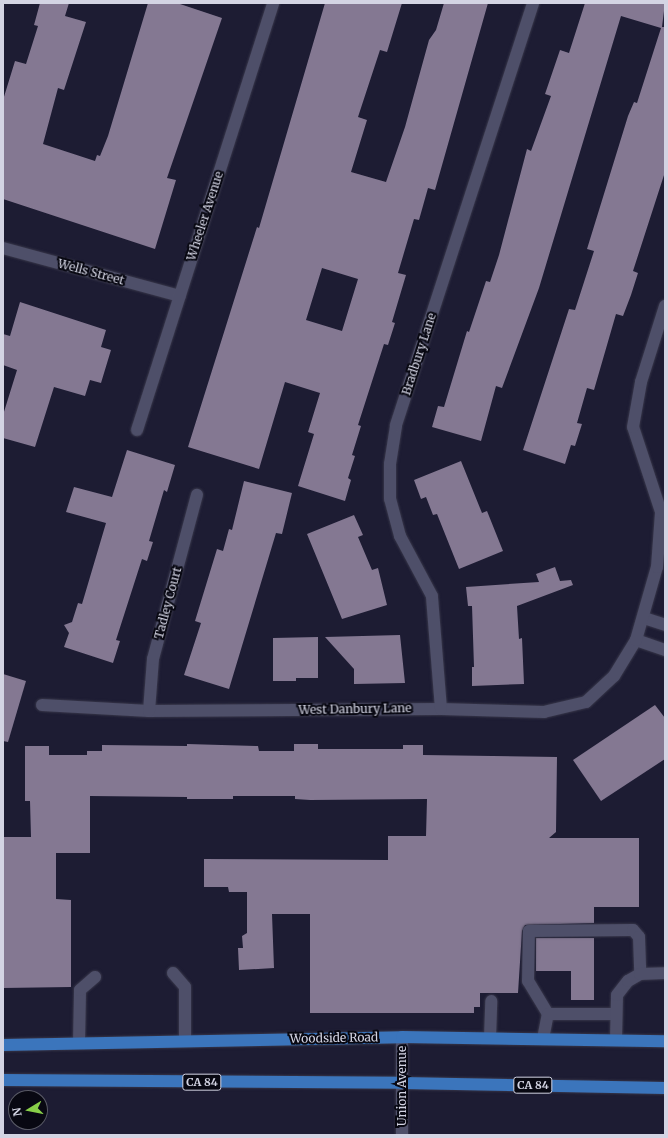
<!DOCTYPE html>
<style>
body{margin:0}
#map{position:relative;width:668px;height:1138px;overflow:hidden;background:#1d1c33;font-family:Merriweather,serif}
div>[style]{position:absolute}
.building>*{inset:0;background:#847892}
.roads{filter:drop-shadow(0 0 1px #38374a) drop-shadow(0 0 1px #38374a)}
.service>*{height:12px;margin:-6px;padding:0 6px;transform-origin:6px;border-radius:6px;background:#4e4f69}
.minor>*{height:12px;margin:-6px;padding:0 6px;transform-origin:6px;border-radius:6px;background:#4e4f69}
.primary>*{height:12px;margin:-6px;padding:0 6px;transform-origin:6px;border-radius:6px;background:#3b75bc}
span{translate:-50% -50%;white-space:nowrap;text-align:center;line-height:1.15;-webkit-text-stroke:4px #080812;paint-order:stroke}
.shield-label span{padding:1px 3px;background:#080812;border:1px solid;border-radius:3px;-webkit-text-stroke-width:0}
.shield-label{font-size:11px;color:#d3d4e3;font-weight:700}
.street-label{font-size:12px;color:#d3d4e3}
.frame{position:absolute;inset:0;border:4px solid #d3d4e3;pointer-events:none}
.north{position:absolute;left:8px;top:1090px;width:40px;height:40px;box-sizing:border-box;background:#080812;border:1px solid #595a66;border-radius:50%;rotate:260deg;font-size:11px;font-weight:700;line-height:16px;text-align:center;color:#d3d4e3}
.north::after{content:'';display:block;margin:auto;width:14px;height:18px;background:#88cf49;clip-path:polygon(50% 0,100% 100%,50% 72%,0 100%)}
</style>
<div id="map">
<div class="building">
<i style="clip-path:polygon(40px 3px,69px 3px,65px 16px,86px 22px,64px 90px,58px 88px,43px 144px,95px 161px,97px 155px,100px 156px,108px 136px,148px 3px,177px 3px,222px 18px,167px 178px,176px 180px,155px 249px,3px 199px,3px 100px,15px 61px,26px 64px,38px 26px,34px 25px)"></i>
<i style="clip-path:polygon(evenodd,325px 3px,402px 3px,387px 52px,380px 50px,358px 117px,367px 120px,351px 172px,386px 182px,405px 127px,429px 40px,436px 30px,444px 3px,488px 3px,435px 190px,428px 188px,419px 220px,414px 219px,398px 273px,406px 275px,392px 322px,395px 323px,388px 345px,384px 344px,358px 425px,361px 426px,352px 455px,355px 456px,348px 478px,351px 480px,345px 501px,298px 486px,314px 434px,308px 432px,320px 393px,285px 382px,259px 469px,188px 447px,257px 227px,259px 228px,325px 3px,322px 268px,358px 279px,342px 331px,306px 320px,322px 268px)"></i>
<i style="clip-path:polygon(585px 3px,665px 3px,662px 27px,665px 27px,665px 172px,633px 271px,638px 273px,631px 295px,623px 316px,616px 314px,594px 390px,587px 388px,577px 423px,582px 424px,575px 446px,571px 445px,565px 464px,523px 450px,569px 309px,575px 310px,594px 251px,587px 249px,628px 116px,634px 102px,637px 103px,661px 28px,621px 16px,539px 288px,502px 388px,496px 386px,481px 441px,432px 427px,438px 406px,444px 407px,467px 331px,469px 332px,486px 281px,490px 282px,499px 255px,527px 149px,531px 151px,551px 96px,545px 94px,560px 50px,569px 53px)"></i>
<i style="clip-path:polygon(20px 302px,106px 330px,101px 347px,111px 350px,101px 383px,90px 380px,85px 396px,54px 387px,35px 447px,3px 438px,3px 415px,17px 370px,3px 365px,3px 334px,10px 336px)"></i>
<i style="clip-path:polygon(127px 450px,175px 465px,167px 492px,164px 490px,149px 541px,153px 542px,147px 561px,142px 559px,116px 640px,120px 641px,113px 663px,64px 647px,69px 633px,64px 625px,72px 622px,78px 603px,82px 604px,106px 523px,66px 512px,74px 487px,112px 497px)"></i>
<i style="clip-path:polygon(461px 461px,482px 513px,487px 511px,503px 551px,459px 569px,437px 514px,433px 515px,426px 497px,421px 499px,414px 480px)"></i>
<i style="clip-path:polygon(244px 481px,292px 493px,282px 534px,276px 533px,229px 689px,184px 675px,201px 623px,195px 621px,217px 549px,223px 551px,229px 529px,232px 530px)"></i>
<i style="clip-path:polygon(354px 515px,363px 535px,358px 537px,372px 570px,378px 568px,387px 605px,342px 619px,307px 534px)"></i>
<i style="clip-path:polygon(555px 567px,560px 581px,571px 580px,573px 585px,517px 606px,519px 639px,522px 638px,524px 684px,472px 686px,472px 667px,474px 667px,472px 606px,468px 606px,466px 587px,539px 582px,536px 574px)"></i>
<i style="clip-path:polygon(400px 635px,405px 683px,354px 684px,354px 669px,325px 637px)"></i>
<i style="clip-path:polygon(318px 637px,318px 678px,296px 678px,296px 681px,273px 681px,273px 638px)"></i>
<i style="clip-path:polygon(3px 674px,26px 681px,8px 742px,3px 741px)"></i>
<i style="clip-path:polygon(655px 705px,665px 718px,665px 759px,601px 801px,573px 760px)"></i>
<i style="clip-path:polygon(187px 744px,258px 746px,259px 751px,294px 751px,294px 744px,318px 744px,318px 749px,403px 749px,403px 745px,423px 745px,423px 755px,557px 757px,556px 832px,549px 838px,639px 838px,639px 907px,594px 907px,594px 923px,525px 925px,522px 931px,518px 993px,480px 993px,480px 1007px,474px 1007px,474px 1013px,310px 1013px,310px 914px,272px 914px,274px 968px,239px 970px,238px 948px,243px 948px,242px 936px,247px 933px,247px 892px,229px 892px,228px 887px,204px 887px,204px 859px,388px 860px,388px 836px,426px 836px,427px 799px,310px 800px,295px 799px,295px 796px,233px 796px,233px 799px,187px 799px,187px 797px,90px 796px,90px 853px,56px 853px,56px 899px,71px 900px,71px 987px,3px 988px,3px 837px,31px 837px,30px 801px,25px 801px,25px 746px,49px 746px,49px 755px,87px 755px,87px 751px,102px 751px,102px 745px,187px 746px)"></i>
<i style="clip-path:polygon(536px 938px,594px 938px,594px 1000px,571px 1000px,571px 971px,536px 971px)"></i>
</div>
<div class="roads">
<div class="service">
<i style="left:173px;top:973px;width:18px;rotate:49deg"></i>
<i style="left:185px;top:987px;width:54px;rotate:90deg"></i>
<i style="left:548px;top:1014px;width:39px;rotate:-121deg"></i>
<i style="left:528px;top:981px;width:50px;rotate:-88.9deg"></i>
<i style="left:529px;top:931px;width:104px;rotate:-0.6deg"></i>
<i style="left:633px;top:930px;width:9px;rotate:49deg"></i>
<i style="left:639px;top:937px;width:37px;rotate:88deg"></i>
<i style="left:490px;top:1038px;width:37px;rotate:-88deg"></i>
<i style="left:543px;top:1039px;width:25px;rotate:-79deg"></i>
<i style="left:548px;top:1014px;width:67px"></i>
<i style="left:616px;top:1040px;width:45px;rotate:-88.7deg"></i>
<i style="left:617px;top:995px;width:18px;rotate:-52deg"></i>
<i style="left:628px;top:981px;width:14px;rotate:-30deg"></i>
<i style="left:640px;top:974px;width:25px;rotate:-2deg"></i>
<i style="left:79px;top:1043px;width:53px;rotate:-88.9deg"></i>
<i style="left:80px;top:990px;width:20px;rotate:-41deg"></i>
</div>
<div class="minor">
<i style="left:3px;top:248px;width:183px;rotate:15.2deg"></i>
<i style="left:137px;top:430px;width:448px;rotate:-72.3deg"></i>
<i style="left:644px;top:618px;width:22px;rotate:18deg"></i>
<i style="left:636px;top:640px;width:31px;rotate:19deg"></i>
<i style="left:42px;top:705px;width:107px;rotate:3.2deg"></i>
<i style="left:149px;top:711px;width:292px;rotate:-0.4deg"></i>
<i style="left:441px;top:709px;width:103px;rotate:1.7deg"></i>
<i style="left:544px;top:712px;width:43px;rotate:-13.4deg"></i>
<i style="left:586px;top:702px;width:38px;rotate:-43deg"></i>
<i style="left:614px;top:676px;width:42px;rotate:-58.6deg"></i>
<i style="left:636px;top:640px;width:76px;rotate:-74deg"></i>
<i style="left:657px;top:567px;width:55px;rotate:-85.8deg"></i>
<i style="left:661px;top:512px;width:89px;rotate:-108.2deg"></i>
<i style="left:633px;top:427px;width:46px;rotate:-79.9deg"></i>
<i style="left:641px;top:382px;width:80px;rotate:-72.5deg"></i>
<i style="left:441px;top:709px;width:113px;rotate:-94.6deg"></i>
<i style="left:432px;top:596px;width:68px;rotate:-118.1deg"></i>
<i style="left:400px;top:536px;width:38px;rotate:-105deg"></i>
<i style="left:390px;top:499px;width:35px;rotate:-90deg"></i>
<i style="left:390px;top:464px;width:39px;rotate:-81deg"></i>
<i style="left:396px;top:425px;width:444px;rotate:-72deg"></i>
<i style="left:149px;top:711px;width:52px;rotate:-85.6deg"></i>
<i style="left:153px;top:659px;width:170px;rotate:-75deg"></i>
<i style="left:402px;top:1037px;width:98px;rotate:90deg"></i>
</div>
<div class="primary">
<i style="left:3px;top:1045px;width:399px;rotate:-1.1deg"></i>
<i style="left:402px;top:1037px;width:263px;rotate:0.9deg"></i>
<i style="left:3px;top:1080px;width:399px;rotate:0.4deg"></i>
<i style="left:402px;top:1083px;width:263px;rotate:1.1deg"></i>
</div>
</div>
<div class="shield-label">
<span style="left:202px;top:1082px">CA 84</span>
<span style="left:533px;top:1085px">CA 84</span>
</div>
<div class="street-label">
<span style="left:205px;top:216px;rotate:-72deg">Wheeler Avenue</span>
<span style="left:91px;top:272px;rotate:15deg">Wells Street</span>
<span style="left:419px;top:354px;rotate:-72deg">Bradbury Lane</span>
<span style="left:168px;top:603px;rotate:-75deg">Tadley Court</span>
<span style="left:355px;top:709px;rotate:-1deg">West Danbury Lane</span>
<span style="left:334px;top:1038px;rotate:-1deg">Woodside Road</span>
<span style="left:402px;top:1086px;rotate:-90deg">Union Avenue</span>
</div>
<div class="frame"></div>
<div class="north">N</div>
</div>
